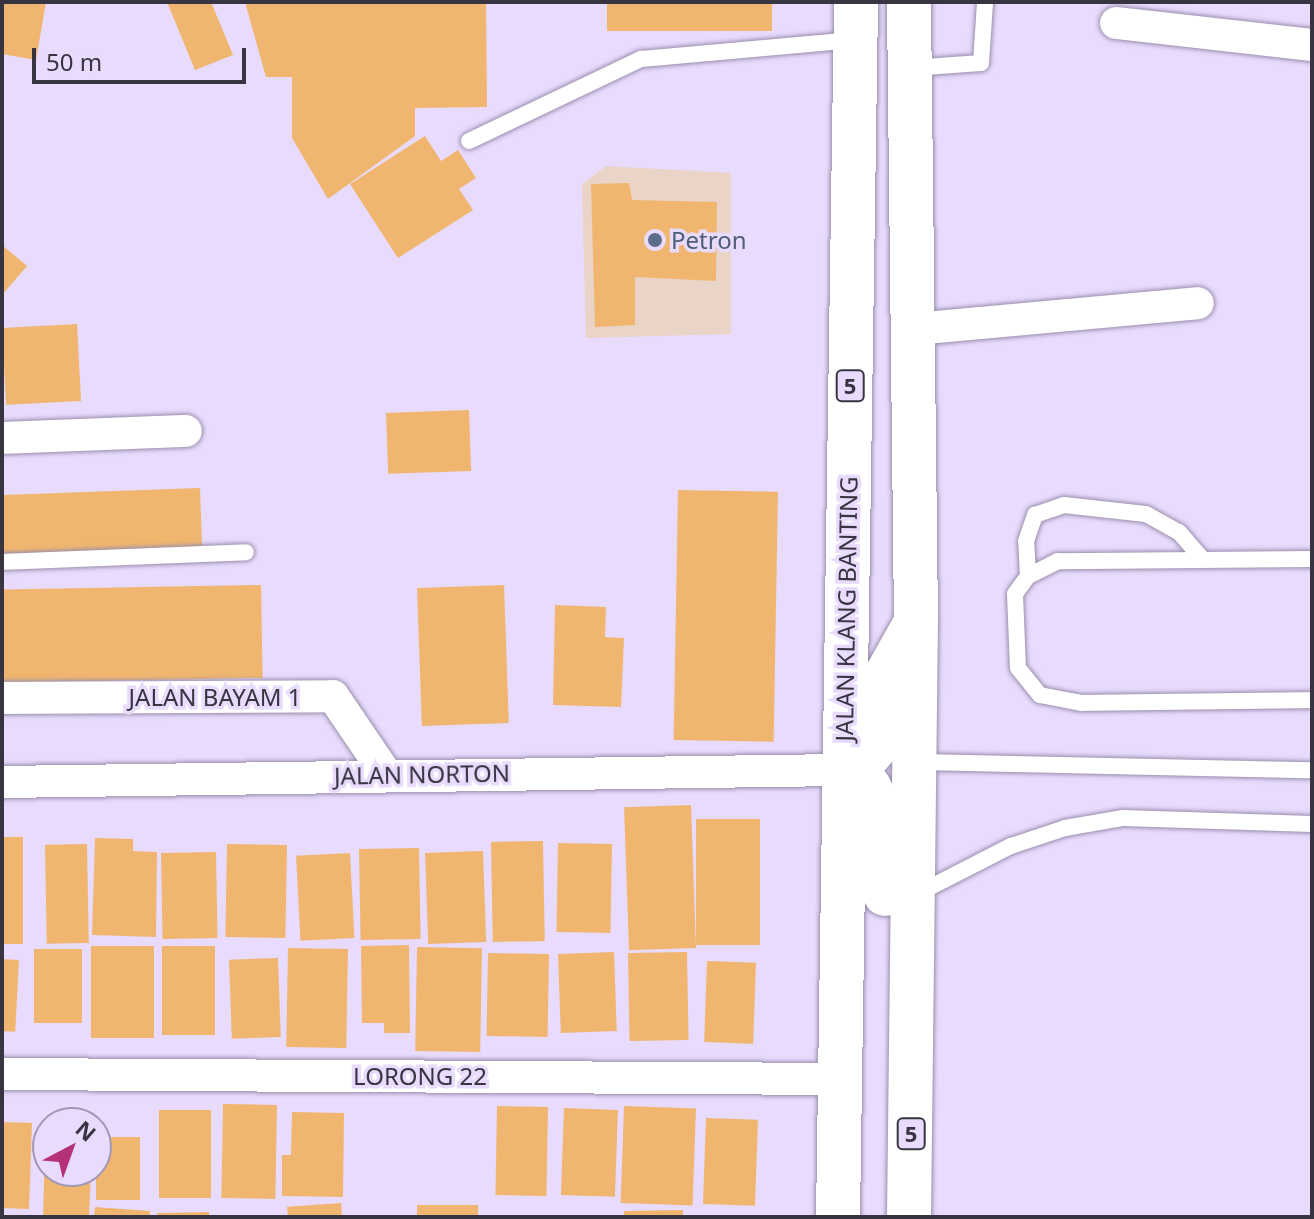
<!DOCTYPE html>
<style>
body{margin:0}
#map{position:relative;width:1314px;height:1219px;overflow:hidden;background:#e8dbfd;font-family:"Noto Sans",sans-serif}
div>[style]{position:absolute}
.commercial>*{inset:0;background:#e9d4c7}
.building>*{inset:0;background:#f0b66f;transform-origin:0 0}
.roads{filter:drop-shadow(0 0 2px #9a8ead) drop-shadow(0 0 2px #9a8ead)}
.service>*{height:16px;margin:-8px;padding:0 8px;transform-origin:8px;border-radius:8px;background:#fff}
.minor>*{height:32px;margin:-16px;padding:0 16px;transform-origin:16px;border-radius:16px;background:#fff}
.trunk>*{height:44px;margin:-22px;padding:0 22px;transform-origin:22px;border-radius:22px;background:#fff}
.dots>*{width:22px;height:22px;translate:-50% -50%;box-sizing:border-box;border:4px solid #e8dbfd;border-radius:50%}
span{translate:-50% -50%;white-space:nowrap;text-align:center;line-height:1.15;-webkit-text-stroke:7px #e8dbfd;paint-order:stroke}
.shield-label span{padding:2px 6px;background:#e8dbfd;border:2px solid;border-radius:6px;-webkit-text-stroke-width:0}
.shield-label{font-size:22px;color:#393441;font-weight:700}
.service-label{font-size:24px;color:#4e5e75}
.left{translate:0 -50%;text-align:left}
.street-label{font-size:24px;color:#393441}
.frame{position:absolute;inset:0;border:4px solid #393441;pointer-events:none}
.north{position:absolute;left:32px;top:1107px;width:80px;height:80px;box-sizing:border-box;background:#e8dbfd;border:2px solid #a298b2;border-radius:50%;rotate:41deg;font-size:22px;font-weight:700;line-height:32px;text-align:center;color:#393441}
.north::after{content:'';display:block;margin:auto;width:28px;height:36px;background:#b53178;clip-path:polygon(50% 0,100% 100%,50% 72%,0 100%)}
.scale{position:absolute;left:32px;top:48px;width:214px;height:36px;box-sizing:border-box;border:4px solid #393441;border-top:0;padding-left:10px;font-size:24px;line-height:28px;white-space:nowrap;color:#393441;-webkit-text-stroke:6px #e8dbfd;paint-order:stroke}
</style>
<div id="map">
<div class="commercial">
<i style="clip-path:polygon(606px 166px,731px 173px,731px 334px,586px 338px,582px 184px)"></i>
</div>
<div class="building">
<i style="clip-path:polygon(2px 2px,46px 2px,36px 60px,2px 54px)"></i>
<i style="clip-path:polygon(167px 2px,211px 2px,233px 55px,195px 70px)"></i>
<i style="clip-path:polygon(245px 2px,486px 2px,487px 107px,415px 108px,415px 136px,328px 199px,292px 138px,292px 77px,266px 77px)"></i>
<i style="left:607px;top:2px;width:165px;height:29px"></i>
<i style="clip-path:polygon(425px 136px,441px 161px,458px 150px,476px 178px,459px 189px,473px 210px,398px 258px,350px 184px)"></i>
<i style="clip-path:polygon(629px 183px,632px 200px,717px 202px,716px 281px,635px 277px,635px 325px,595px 327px,591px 184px)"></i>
<i style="clip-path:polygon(2px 245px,27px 266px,2px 295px)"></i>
<i style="left:77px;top:324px;width:77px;height:75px;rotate:87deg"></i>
<i style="left:469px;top:410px;width:61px;height:83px;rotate:88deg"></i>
<i style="left:200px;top:488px;width:61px;height:198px;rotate:88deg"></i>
<i style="left:678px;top:490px;width:100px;height:250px;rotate:1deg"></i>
<i style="left:261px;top:585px;width:93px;height:259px;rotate:89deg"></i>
<i style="left:504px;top:585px;width:138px;height:87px;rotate:88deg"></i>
<i style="clip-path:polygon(555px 605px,606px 607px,605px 637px,624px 638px,621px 707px,553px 705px)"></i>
<i style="left:691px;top:805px;width:143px;height:67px;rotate:88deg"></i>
<i style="left:696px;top:819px;width:64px;height:126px"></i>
<i style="left:2px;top:837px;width:21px;height:107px"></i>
<i style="clip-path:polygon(95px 838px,133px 839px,133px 851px,157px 852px,156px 937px,92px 935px)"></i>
<i style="left:543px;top:841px;width:100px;height:52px;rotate:89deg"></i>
<i style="left:558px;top:843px;width:54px;height:89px;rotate:1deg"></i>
<i style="left:87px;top:844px;width:99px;height:42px;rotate:89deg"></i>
<i style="left:227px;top:844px;width:60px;height:93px;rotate:1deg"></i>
<i style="left:419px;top:848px;width:91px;height:60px;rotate:89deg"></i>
<i style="left:483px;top:851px;width:91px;height:58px;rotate:88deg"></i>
<i style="left:216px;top:852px;width:86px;height:55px;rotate:89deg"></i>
<i style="left:350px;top:853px;width:85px;height:54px;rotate:87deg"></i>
<i style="clip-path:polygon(409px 945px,410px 1033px,384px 1033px,384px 1023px,362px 1023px,361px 946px)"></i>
<i style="left:91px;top:946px;width:63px;height:92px"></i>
<i style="left:162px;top:946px;width:53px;height:89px"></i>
<i style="left:417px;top:947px;width:65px;height:104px;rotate:1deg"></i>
<i style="left:288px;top:948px;width:60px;height:99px;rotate:1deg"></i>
<i style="left:34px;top:949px;width:48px;height:74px"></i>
<i style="left:614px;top:952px;width:79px;height:56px;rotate:88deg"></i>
<i style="left:687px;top:952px;width:88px;height:59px;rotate:89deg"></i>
<i style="left:488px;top:953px;width:61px;height:83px;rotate:1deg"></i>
<i style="left:278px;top:958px;width:79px;height:49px;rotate:88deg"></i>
<i style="left:2px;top:959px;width:17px;height:72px;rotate:3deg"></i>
<i style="left:707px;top:961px;width:49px;height:81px;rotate:2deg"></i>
<i style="left:223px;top:1104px;width:54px;height:94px;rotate:1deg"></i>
<i style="left:497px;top:1106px;width:51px;height:89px;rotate:1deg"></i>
<i style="left:624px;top:1106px;width:72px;height:97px;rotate:2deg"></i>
<i style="left:564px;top:1108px;width:54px;height:87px;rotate:2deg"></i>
<i style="left:159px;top:1110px;width:52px;height:88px"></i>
<i style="clip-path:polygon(292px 1112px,344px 1113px,343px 1197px,282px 1196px,282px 1155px,291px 1155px)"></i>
<i style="left:706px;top:1118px;width:52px;height:86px;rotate:2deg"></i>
<i style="left:2px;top:1122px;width:30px;height:86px;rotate:2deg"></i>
<i style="left:96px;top:1137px;width:44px;height:63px"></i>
<i style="clip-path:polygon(45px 1147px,48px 1171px,91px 1171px,89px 1217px,43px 1217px)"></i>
<i style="left:341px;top:1203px;width:14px;height:54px;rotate:86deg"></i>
<i style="left:478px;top:1205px;width:12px;height:61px;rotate:90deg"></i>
<i style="clip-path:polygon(95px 1207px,150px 1211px,150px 1217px,94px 1217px)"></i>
<i style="clip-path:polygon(683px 1210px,683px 1217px,624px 1217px,624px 1211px)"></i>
<i style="clip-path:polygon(209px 1212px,209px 1217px,157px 1217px,157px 1213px)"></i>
</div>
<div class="roads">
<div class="service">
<i style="left:911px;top:68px;width:70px;rotate:-4.1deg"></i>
<i style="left:981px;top:63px;width:61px;rotate:-86.2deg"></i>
<i style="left:469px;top:141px;width:191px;rotate:-25.5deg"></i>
<i style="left:641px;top:59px;width:214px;rotate:-5.1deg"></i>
<i style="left:1312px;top:559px;width:254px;rotate:179.5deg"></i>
<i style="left:1058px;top:561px;width:34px;rotate:153deg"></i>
<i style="left:1028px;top:576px;width:22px;rotate:126deg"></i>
<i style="left:1015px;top:594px;width:74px;rotate:87.7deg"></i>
<i style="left:1018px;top:668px;width:35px;rotate:51deg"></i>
<i style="left:1040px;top:695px;width:43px;rotate:10.8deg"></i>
<i style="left:1082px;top:703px;width:230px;rotate:-0.7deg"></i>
<i style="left:2px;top:562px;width:244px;rotate:-2.3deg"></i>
<i style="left:1028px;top:576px;width:35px;rotate:-93deg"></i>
<i style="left:1026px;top:541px;width:28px;rotate:-71deg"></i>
<i style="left:1035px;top:515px;width:31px;rotate:-19deg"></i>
<i style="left:1064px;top:505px;width:82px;rotate:6.3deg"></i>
<i style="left:1146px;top:514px;width:38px;rotate:29deg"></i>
<i style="left:1179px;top:532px;width:35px;rotate:49deg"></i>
<i style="left:916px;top:762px;width:396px;rotate:1.2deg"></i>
<i style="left:917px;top:894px;width:106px;rotate:-27.1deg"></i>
<i style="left:1011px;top:846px;width:57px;rotate:-18.4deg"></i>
<i style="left:1065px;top:828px;width:59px;rotate:-9.8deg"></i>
<i style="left:1123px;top:818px;width:189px;rotate:1.8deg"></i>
</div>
<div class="minor">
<i style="left:1116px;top:23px;width:197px;rotate:6.4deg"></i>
<i style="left:914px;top:329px;width:285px;rotate:-5.2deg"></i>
<i style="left:2px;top:438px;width:184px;rotate:-2.2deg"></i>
<i style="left:2px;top:698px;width:331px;rotate:-0.3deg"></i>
<i style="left:333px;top:696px;width:94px;rotate:55.8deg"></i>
<i style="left:2px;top:782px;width:841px;rotate:-0.82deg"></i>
<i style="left:2px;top:1074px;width:836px;rotate:0.34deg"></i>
</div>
<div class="trunk">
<i style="left:843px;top:770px;width:31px;rotate:33deg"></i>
<i style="left:869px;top:787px;width:27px;rotate:63deg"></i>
<i style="left:881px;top:811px;width:83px;rotate:87.2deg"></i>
<i style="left:843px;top:770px;width:20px;rotate:-20deg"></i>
<i style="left:862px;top:763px;width:21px;rotate:-49deg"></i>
<i style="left:876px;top:747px;width:68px;rotate:-83.3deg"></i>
<i style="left:884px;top:679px;width:63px;rotate:-60.6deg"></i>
<i style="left:838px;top:1217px;width:1215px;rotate:-89.15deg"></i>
<i style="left:909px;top:1217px;width:595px;rotate:-89.33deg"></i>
<i style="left:916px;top:622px;width:620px;rotate:-90.65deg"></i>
</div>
</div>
<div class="dots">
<i style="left:655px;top:240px;background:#5c6f8a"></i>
</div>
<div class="shield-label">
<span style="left:850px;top:386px">5</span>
<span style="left:911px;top:1134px">5</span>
</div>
<div class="service-label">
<span class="left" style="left:671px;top:240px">Petron</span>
</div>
<div class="street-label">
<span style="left:846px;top:609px;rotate:-89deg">JALAN KLANG BANTING</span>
<span style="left:215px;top:697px">JALAN BAYAM 1</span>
<span style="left:422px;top:774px;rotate:-1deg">JALAN NORTON</span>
<span style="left:420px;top:1076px">LORONG 22</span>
</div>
<div class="frame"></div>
<div class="north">N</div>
<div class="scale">50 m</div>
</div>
